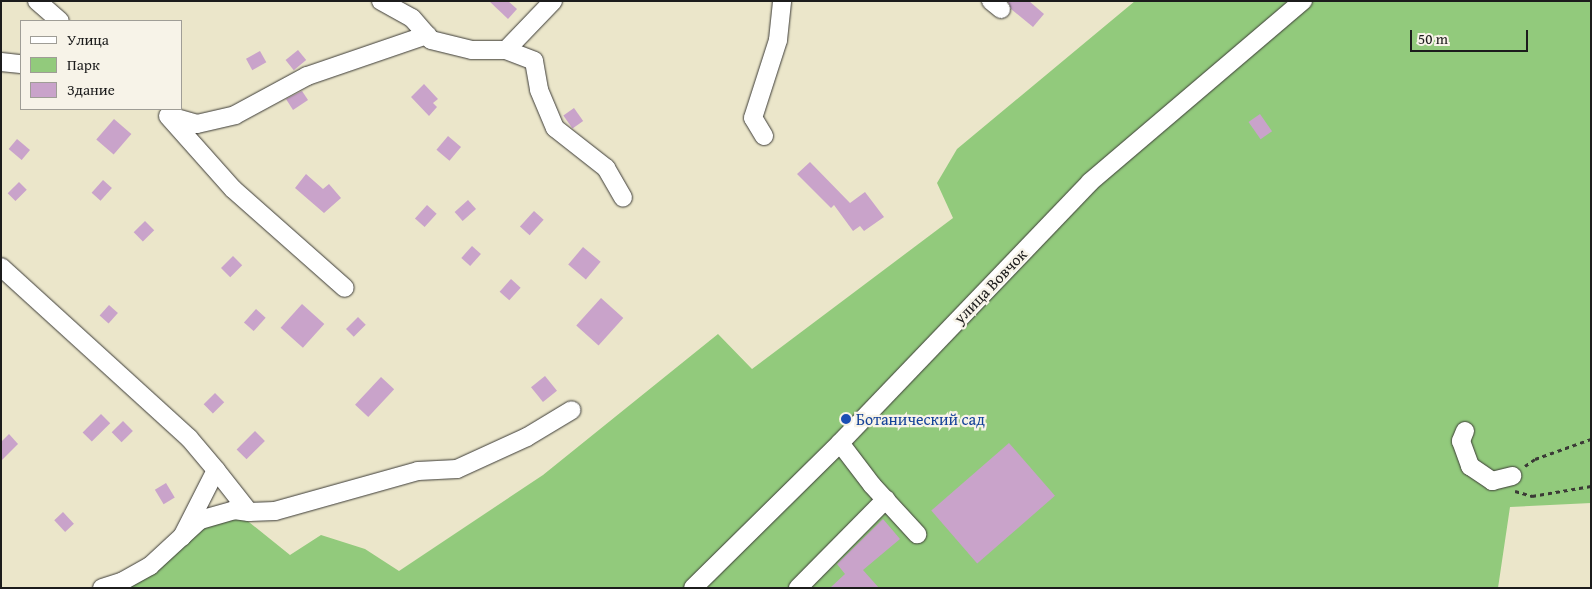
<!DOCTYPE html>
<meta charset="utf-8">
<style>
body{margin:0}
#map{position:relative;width:1592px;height:589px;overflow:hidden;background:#ebe6ca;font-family:"Gentium Book Plus",serif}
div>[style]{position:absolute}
.green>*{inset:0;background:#92ca7c}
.building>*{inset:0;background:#c9a3ca;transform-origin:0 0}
.path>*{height:3px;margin-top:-1.5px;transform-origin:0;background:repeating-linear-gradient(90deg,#3b3a36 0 4px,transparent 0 8px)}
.roads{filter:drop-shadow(0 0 1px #3b3a36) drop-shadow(0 0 1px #3b3a36)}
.minor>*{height:18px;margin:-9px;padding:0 9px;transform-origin:9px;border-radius:9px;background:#fff}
.dots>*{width:14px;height:14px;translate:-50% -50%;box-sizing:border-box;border:2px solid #f7f3e8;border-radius:50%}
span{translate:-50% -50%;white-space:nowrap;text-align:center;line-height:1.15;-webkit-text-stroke:4.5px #f7f3e8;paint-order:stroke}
.street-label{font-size:16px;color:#1c1c1c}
.transit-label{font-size:16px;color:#164399}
.left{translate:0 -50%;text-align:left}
.frame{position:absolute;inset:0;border:2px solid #1c1c1c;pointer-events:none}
.legend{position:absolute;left:20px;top:20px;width:162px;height:90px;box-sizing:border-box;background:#f7f3e8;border:1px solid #9f9d96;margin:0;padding:6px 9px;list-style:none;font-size:15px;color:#1c1c1c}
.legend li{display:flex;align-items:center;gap:10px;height:25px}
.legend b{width:25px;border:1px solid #9f9d96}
.scale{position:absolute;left:1410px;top:30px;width:118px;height:22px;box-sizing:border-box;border:2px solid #1c1c1c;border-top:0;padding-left:6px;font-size:15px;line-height:18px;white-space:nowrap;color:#1c1c1c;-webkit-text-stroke:4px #f7f3e8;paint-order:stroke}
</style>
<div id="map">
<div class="green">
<i style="clip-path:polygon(1135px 1px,1591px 1px,1591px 503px,1510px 507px,1498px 588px,102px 588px,123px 581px,200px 520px,234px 510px,290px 555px,321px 535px,365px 549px,399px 571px,543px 475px,718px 334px,752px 369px,953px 218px,937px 183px,957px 149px)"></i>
</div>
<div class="building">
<i style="clip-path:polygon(489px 1px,508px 1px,517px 9px,508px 19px)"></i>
<i style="clip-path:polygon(1008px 1px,1029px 1px,1044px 14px,1033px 27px,1011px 9px)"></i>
<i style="left:298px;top:50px;width:13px;height:16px;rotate:51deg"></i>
<i style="left:260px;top:51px;width:13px;height:16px;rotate:61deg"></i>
<i style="clip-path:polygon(424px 84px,438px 99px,433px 103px,437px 107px,429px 116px,411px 97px)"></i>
<i style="clip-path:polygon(302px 91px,308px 100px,293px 110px,286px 99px)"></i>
<i style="left:574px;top:108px;width:16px;height:13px;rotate:55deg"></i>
<i style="left:1260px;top:114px;width:21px;height:14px;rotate:55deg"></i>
<i style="left:114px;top:119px;width:23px;height:27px;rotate:41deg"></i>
<i style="left:448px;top:136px;width:17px;height:18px;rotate:40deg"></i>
<i style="left:17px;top:139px;width:17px;height:13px;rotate:40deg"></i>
<i style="clip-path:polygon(810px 162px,850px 203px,865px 192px,884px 217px,864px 231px,860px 226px,853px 231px,834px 205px,831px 208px,797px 174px)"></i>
<i style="clip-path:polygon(306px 174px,323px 189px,329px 184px,341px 198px,324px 213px,295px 188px)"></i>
<i style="left:103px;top:180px;width:12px;height:17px;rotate:42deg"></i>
<i style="left:19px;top:182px;width:11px;height:16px;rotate:45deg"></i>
<i style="left:468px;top:200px;width:12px;height:18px;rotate:48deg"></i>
<i style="left:427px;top:205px;width:13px;height:18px;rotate:42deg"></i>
<i style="left:534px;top:211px;width:13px;height:21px;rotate:42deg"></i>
<i style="left:145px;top:221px;width:13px;height:16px;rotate:45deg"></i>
<i style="left:472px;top:246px;width:12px;height:16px;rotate:42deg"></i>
<i style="left:583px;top:247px;width:23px;height:23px;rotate:40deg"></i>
<i style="left:233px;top:256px;width:13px;height:17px;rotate:45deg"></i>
<i style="left:511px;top:279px;width:13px;height:17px;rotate:42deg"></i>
<i style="left:601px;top:298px;width:30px;height:37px;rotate:42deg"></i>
<i style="left:302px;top:304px;width:30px;height:32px;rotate:42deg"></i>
<i style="left:109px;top:305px;width:12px;height:14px;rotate:42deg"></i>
<i style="left:256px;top:309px;width:13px;height:18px;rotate:42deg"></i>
<i style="left:358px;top:317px;width:11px;height:17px;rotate:45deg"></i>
<i style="left:545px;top:376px;width:19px;height:18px;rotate:51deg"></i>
<i style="left:381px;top:377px;width:18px;height:38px;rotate:43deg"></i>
<i style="left:215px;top:393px;width:13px;height:16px;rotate:45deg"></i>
<i style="left:101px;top:414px;width:13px;height:26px;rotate:45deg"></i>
<i style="left:123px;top:421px;width:14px;height:16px;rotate:45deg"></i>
<i style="left:255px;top:431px;width:14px;height:26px;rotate:45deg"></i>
<i style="clip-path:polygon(9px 434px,18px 444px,1px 461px,1px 442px)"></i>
<i style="left:1009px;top:443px;width:70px;height:103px;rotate:49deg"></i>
<i style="left:166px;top:483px;width:17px;height:13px;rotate:59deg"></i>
<i style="left:63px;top:512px;width:16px;height:12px;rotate:47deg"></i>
<i style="clip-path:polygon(883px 519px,900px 539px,863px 570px,879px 588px,830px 588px,845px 574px,837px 564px)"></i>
</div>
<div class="path">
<i style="left:1525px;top:466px;width:12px;rotate:-35deg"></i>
<i style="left:1535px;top:459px;width:59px;rotate:-19.7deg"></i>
<i style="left:1515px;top:491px;width:18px;rotate:16deg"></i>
<i style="left:1532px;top:496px;width:60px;rotate:-9.6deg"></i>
</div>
<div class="roads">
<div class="minor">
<i style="left:37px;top:1px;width:30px;rotate:41deg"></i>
<i style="left:381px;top:1px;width:35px;rotate:29deg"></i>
<i style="left:412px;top:18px;width:29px;rotate:49deg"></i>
<i style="left:431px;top:40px;width:42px;rotate:13.7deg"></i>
<i style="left:472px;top:50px;width:34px"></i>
<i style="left:506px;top:50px;width:30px;rotate:21deg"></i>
<i style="left:534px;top:61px;width:29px;rotate:80deg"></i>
<i style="left:539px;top:90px;width:41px;rotate:67.2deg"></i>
<i style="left:555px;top:128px;width:65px;rotate:38.1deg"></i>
<i style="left:606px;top:168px;width:34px;rotate:60deg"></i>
<i style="left:991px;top:1px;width:13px;rotate:39deg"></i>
<i style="left:506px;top:50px;width:68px;rotate:-46.2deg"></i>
<i style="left:1px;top:62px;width:20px;rotate:6deg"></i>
<i style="left:168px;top:116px;width:98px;rotate:48.3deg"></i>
<i style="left:233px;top:189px;width:149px;rotate:41.5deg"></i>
<i style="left:169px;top:116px;width:29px;rotate:16deg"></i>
<i style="left:197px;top:124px;width:39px;rotate:-13deg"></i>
<i style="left:235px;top:115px;width:82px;rotate:-28.4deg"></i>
<i style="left:307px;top:76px;width:127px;rotate:-18.9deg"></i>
<i style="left:764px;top:136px;width:21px;rotate:-121deg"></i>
<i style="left:753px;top:118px;width:82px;rotate:-72.2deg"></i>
<i style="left:778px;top:40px;width:39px;rotate:-84deg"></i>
<i style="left:1px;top:267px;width:254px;rotate:42.3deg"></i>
<i style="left:189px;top:438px;width:42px;rotate:49.8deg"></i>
<i style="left:216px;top:470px;width:75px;rotate:116.9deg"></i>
<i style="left:1465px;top:431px;width:11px;rotate:112deg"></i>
<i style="left:1461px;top:441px;width:27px;rotate:70deg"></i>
<i style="left:1470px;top:466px;width:27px;rotate:34deg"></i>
<i style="left:1492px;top:481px;width:21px;rotate:-14deg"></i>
<i style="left:840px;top:443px;width:53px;rotate:52.7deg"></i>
<i style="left:872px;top:485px;width:67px;rotate:47.4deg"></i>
<i style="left:216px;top:470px;width:53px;rotate:51.8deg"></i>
<i style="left:249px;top:512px;width:26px;rotate:-2deg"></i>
<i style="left:275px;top:511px;width:148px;rotate:-15.6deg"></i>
<i style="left:418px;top:471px;width:39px;rotate:-3deg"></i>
<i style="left:457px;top:469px;width:77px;rotate:-24.6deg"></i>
<i style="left:527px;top:437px;width:52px;rotate:-31deg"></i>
<i style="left:102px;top:588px;width:22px;rotate:-18deg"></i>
<i style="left:123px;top:581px;width:31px;rotate:-29deg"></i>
<i style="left:150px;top:566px;width:68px;rotate:-42.6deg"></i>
<i style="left:200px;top:520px;width:35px;rotate:-16deg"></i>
<i style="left:234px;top:510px;width:15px;rotate:8deg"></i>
<i style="left:693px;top:588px;width:206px;rotate:-44.6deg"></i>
<i style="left:840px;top:443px;width:361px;rotate:-46.2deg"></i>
<i style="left:1090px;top:182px;width:280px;rotate:-40.4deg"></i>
<i style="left:798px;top:588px;width:125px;rotate:-45.3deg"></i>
</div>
</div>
<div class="dots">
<i style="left:846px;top:419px;background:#1a4fb4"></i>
</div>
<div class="street-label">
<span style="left:990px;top:286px;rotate:-46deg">улица Вовчок</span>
</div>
<div class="transit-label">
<span class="left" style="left:856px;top:419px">Ботанический сад</span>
</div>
<div class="frame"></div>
<ul class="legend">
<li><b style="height:6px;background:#fff"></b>Улица</li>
<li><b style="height:14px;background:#92ca7c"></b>Парк</li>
<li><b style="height:14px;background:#c9a3ca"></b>Здание</li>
</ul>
<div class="scale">50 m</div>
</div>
